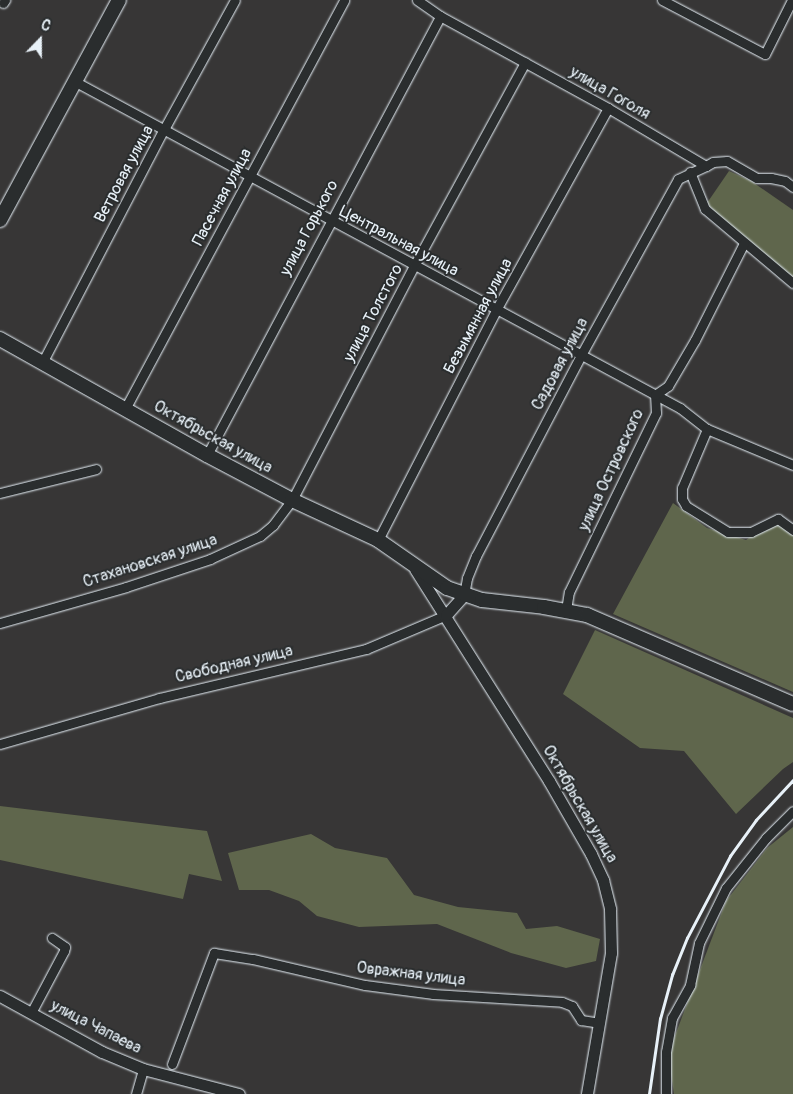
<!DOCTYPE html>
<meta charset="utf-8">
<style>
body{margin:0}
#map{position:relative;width:793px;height:1094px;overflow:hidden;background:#373636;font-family:Pangolin,sans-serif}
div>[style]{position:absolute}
.green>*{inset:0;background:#5f664c}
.roads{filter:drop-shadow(0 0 1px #e8f1f8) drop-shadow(0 0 1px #e8f1f8)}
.minor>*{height:9px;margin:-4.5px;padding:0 4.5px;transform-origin:4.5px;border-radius:4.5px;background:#2a2d2e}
.tertiary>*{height:11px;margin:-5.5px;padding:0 5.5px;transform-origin:5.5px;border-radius:5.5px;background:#2a2d2e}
.secondary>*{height:14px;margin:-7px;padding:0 7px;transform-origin:7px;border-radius:7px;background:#2a2d2e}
.rail>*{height:2.5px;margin:-1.25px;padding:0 1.25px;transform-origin:1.25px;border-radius:1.25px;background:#e8f1f8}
span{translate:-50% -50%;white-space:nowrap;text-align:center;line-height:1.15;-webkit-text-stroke:4px #2a2d2e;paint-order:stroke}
.street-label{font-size:16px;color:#e8f1f8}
.north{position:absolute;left:15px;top:15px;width:50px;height:50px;-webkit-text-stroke:4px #2a2d2e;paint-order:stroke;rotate:22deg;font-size:14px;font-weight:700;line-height:20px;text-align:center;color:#e8f1f8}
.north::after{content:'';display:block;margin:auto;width:18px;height:22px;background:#e8f1f8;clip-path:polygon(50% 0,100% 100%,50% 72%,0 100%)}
</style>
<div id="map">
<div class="green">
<i style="clip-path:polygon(729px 171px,751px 181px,793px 210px,793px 280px,717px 215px,707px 203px)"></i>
<i style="clip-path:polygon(673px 503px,707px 528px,746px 540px,774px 520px,793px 534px,793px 692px,613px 614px)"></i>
<i style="clip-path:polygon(595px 630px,793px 718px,793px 762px,783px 769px,736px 814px,684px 751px,640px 748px,563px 694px)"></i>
<i style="clip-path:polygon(0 806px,207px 831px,222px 881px,189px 874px,183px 899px,0 860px)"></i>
<i style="clip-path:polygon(793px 827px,793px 1094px,674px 1094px,668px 1054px,726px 901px,767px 848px)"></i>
<i style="clip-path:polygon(311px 834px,335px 848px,387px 858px,414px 895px,458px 907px,517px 913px,526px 929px,557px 926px,600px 939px,596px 961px,566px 968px,511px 953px,437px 924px,359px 927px,317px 916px,299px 901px,269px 890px,239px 890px,228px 853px)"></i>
</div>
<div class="roads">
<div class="minor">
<i style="left:417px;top:0;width:28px;rotate:35deg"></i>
<i style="left:440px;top:16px;width:192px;rotate:28.7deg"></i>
<i style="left:608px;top:108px;width:114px;rotate:30.6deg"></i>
<i style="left:706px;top:166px;width:8px;rotate:-30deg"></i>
<i style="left:713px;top:162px;width:14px;rotate:-4deg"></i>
<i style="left:727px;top:161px;width:34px;rotate:30deg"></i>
<i style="left:757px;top:178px;width:14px"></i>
<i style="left:771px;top:178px;width:14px;rotate:12deg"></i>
<i style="left:785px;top:181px;width:10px;rotate:37deg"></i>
<i style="left:662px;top:0;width:116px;rotate:27.7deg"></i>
<i style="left:765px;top:54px;width:60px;rotate:-63.4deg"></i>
<i style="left:3px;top:3px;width:4px;rotate:-56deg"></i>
<i style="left:74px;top:81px;width:689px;rotate:28.35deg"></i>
<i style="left:680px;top:408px;width:34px;rotate:38deg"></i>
<i style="left:707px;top:429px;width:93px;rotate:22.7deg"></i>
<i style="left:690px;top:172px;width:40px;rotate:68deg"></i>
<i style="left:705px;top:209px;width:115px;rotate:40.1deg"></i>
<i style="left:42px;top:363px;width:262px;rotate:-62.5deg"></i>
<i style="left:163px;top:131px;width:149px;rotate:-61.2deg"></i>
<i style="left:125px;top:409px;width:464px;rotate:-61.8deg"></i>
<i style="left:707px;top:429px;width:64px;rotate:113deg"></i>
<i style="left:682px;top:488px;width:11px;rotate:90deg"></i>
<i style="left:682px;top:499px;width:8px;rotate:60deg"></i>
<i style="left:686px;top:506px;width:49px;rotate:31.8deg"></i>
<i style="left:728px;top:532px;width:23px"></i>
<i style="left:751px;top:532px;width:30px;rotate:-26deg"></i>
<i style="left:778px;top:519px;width:19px;rotate:36deg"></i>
<i style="left:207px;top:455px;width:497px;rotate:-62deg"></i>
<i style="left:0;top:493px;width:99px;rotate:-14deg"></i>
<i style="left:378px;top:540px;width:259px;rotate:-62.8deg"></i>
<i style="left:496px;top:310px;width:231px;rotate:-61deg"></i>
<i style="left:464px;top:595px;width:17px;rotate:-80deg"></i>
<i style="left:467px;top:578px;width:24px;rotate:-68deg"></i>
<i style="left:476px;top:556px;width:227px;rotate:-62.4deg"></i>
<i style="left:581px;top:355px;width:201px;rotate:-61.1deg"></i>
<i style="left:678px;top:179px;width:31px;rotate:-25deg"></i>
<i style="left:566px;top:610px;width:18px;rotate:-81deg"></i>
<i style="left:569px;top:592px;width:199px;rotate:-64.1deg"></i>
<i style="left:656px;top:413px;width:18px;rotate:-93deg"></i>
<i style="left:655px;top:395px;width:16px;rotate:-35deg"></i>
<i style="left:668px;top:386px;width:53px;rotate:-59.6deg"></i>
<i style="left:695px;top:340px;width:109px;rotate:-63.2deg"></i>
<i style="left:0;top:623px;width:131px;rotate:-15.9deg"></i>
<i style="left:126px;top:587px;width:89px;rotate:-18.4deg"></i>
<i style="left:210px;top:559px;width:55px;rotate:-24.7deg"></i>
<i style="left:260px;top:536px;width:17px;rotate:-40deg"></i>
<i style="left:273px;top:525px;width:31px;rotate:-53deg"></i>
<i style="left:292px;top:500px;width:264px;rotate:-62.5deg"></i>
<i style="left:414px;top:266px;width:232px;rotate:-61.4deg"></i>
<i style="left:0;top:744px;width:166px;rotate:-16.1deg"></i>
<i style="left:159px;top:698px;width:213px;rotate:-13.3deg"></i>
<i style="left:366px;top:649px;width:87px;rotate:-23deg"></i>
<i style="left:31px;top:1013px;width:70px;rotate:-62deg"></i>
<i style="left:64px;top:951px;width:4px;rotate:-76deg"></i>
<i style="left:65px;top:947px;width:16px;rotate:-145deg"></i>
<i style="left:172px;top:1064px;width:119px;rotate:-69.3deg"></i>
<i style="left:214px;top:953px;width:39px;rotate:9deg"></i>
<i style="left:253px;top:959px;width:115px;rotate:13.1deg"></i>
<i style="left:365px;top:985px;width:69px;rotate:7.5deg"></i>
<i style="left:433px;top:994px;width:129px;rotate:3.5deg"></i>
<i style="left:562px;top:1002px;width:11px;rotate:22deg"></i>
<i style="left:572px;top:1006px;width:17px;rotate:57deg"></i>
<i style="left:581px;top:1020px;width:18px;rotate:9deg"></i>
<i style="left:136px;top:1094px;width:26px;rotate:-74deg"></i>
<i style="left:666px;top:1094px;width:42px;rotate:-90deg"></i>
<i style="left:666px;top:1052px;width:35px;rotate:-80deg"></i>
<i style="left:672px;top:1018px;width:38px;rotate:-61deg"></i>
<i style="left:690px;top:985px;width:43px;rotate:-77.9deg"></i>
<i style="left:699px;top:943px;width:61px;rotate:-63.9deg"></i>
<i style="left:726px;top:888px;width:64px;rotate:-51.3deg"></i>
<i style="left:766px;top:838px;width:38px;rotate:-45deg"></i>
</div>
<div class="tertiary">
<i style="left:415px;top:569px;width:251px;rotate:57.7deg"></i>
<i style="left:549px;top:781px;width:84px;rotate:60.1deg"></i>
<i style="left:591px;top:854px;width:29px;rotate:65deg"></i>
<i style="left:603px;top:880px;width:30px;rotate:76deg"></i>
<i style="left:610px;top:909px;width:44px;rotate:88.7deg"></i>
<i style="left:611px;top:953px;width:143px;rotate:99.7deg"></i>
<i style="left:446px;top:615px;width:27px;rotate:-48deg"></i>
<i style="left:0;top:996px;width:116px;rotate:28.8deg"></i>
<i style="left:102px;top:1052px;width:44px;rotate:22.5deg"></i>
<i style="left:143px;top:1069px;width:99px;rotate:14.6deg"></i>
</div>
<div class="secondary">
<i style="left:0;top:220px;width:250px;rotate:-61.6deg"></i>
<i style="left:0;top:339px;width:237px;rotate:29.3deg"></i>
<i style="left:207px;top:455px;width:96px;rotate:27.9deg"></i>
<i style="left:292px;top:500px;width:95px;rotate:24.9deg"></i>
<i style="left:378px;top:540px;width:84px;rotate:34.8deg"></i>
<i style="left:447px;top:588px;width:37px;rotate:19deg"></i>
<i style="left:482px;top:600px;width:62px;rotate:6.4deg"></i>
<i style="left:544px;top:607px;width:44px;rotate:10.5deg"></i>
<i style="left:587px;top:615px;width:224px;rotate:23.4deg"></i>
</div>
</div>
<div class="rail">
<i style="left:649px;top:1094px;width:76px;rotate:-81.7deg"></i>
<i style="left:660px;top:1019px;width:46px;rotate:-74.7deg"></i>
<i style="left:672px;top:975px;width:40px;rotate:-68deg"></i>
<i style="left:687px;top:938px;width:93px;rotate:-62.3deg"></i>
<i style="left:730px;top:856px;width:44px;rotate:-54.2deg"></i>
<i style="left:756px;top:820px;width:54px;rotate:-47.2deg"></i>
</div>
<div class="street-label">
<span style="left:610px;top:93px;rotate:30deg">улица Гоголя</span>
<span style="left:124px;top:174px;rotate:-62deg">Ветровая улица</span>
<span style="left:222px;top:197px;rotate:-62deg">Пасечная улица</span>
<span style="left:309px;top:228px;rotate:-62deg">улица Горького</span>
<span style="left:399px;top:241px;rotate:28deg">Центральная улица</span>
<span style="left:373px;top:313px;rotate:-62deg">улица Толстого</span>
<span style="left:478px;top:316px;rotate:-62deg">Безымянная улица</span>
<span style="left:560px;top:364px;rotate:-62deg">Садовая улица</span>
<span style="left:213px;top:437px;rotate:29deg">Октябрьская улица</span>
<span style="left:611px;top:470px;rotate:-65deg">улица Островского</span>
<span style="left:150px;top:561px;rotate:-18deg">Стахановская улица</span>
<span style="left:234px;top:664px;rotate:-13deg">Свободная улица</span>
<span style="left:580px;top:804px;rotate:60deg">Октябрьская улица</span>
<span style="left:411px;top:974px;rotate:7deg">Овражная улица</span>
<span style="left:96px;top:1027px;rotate:27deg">улица Чапаева</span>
</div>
<div class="north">С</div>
</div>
